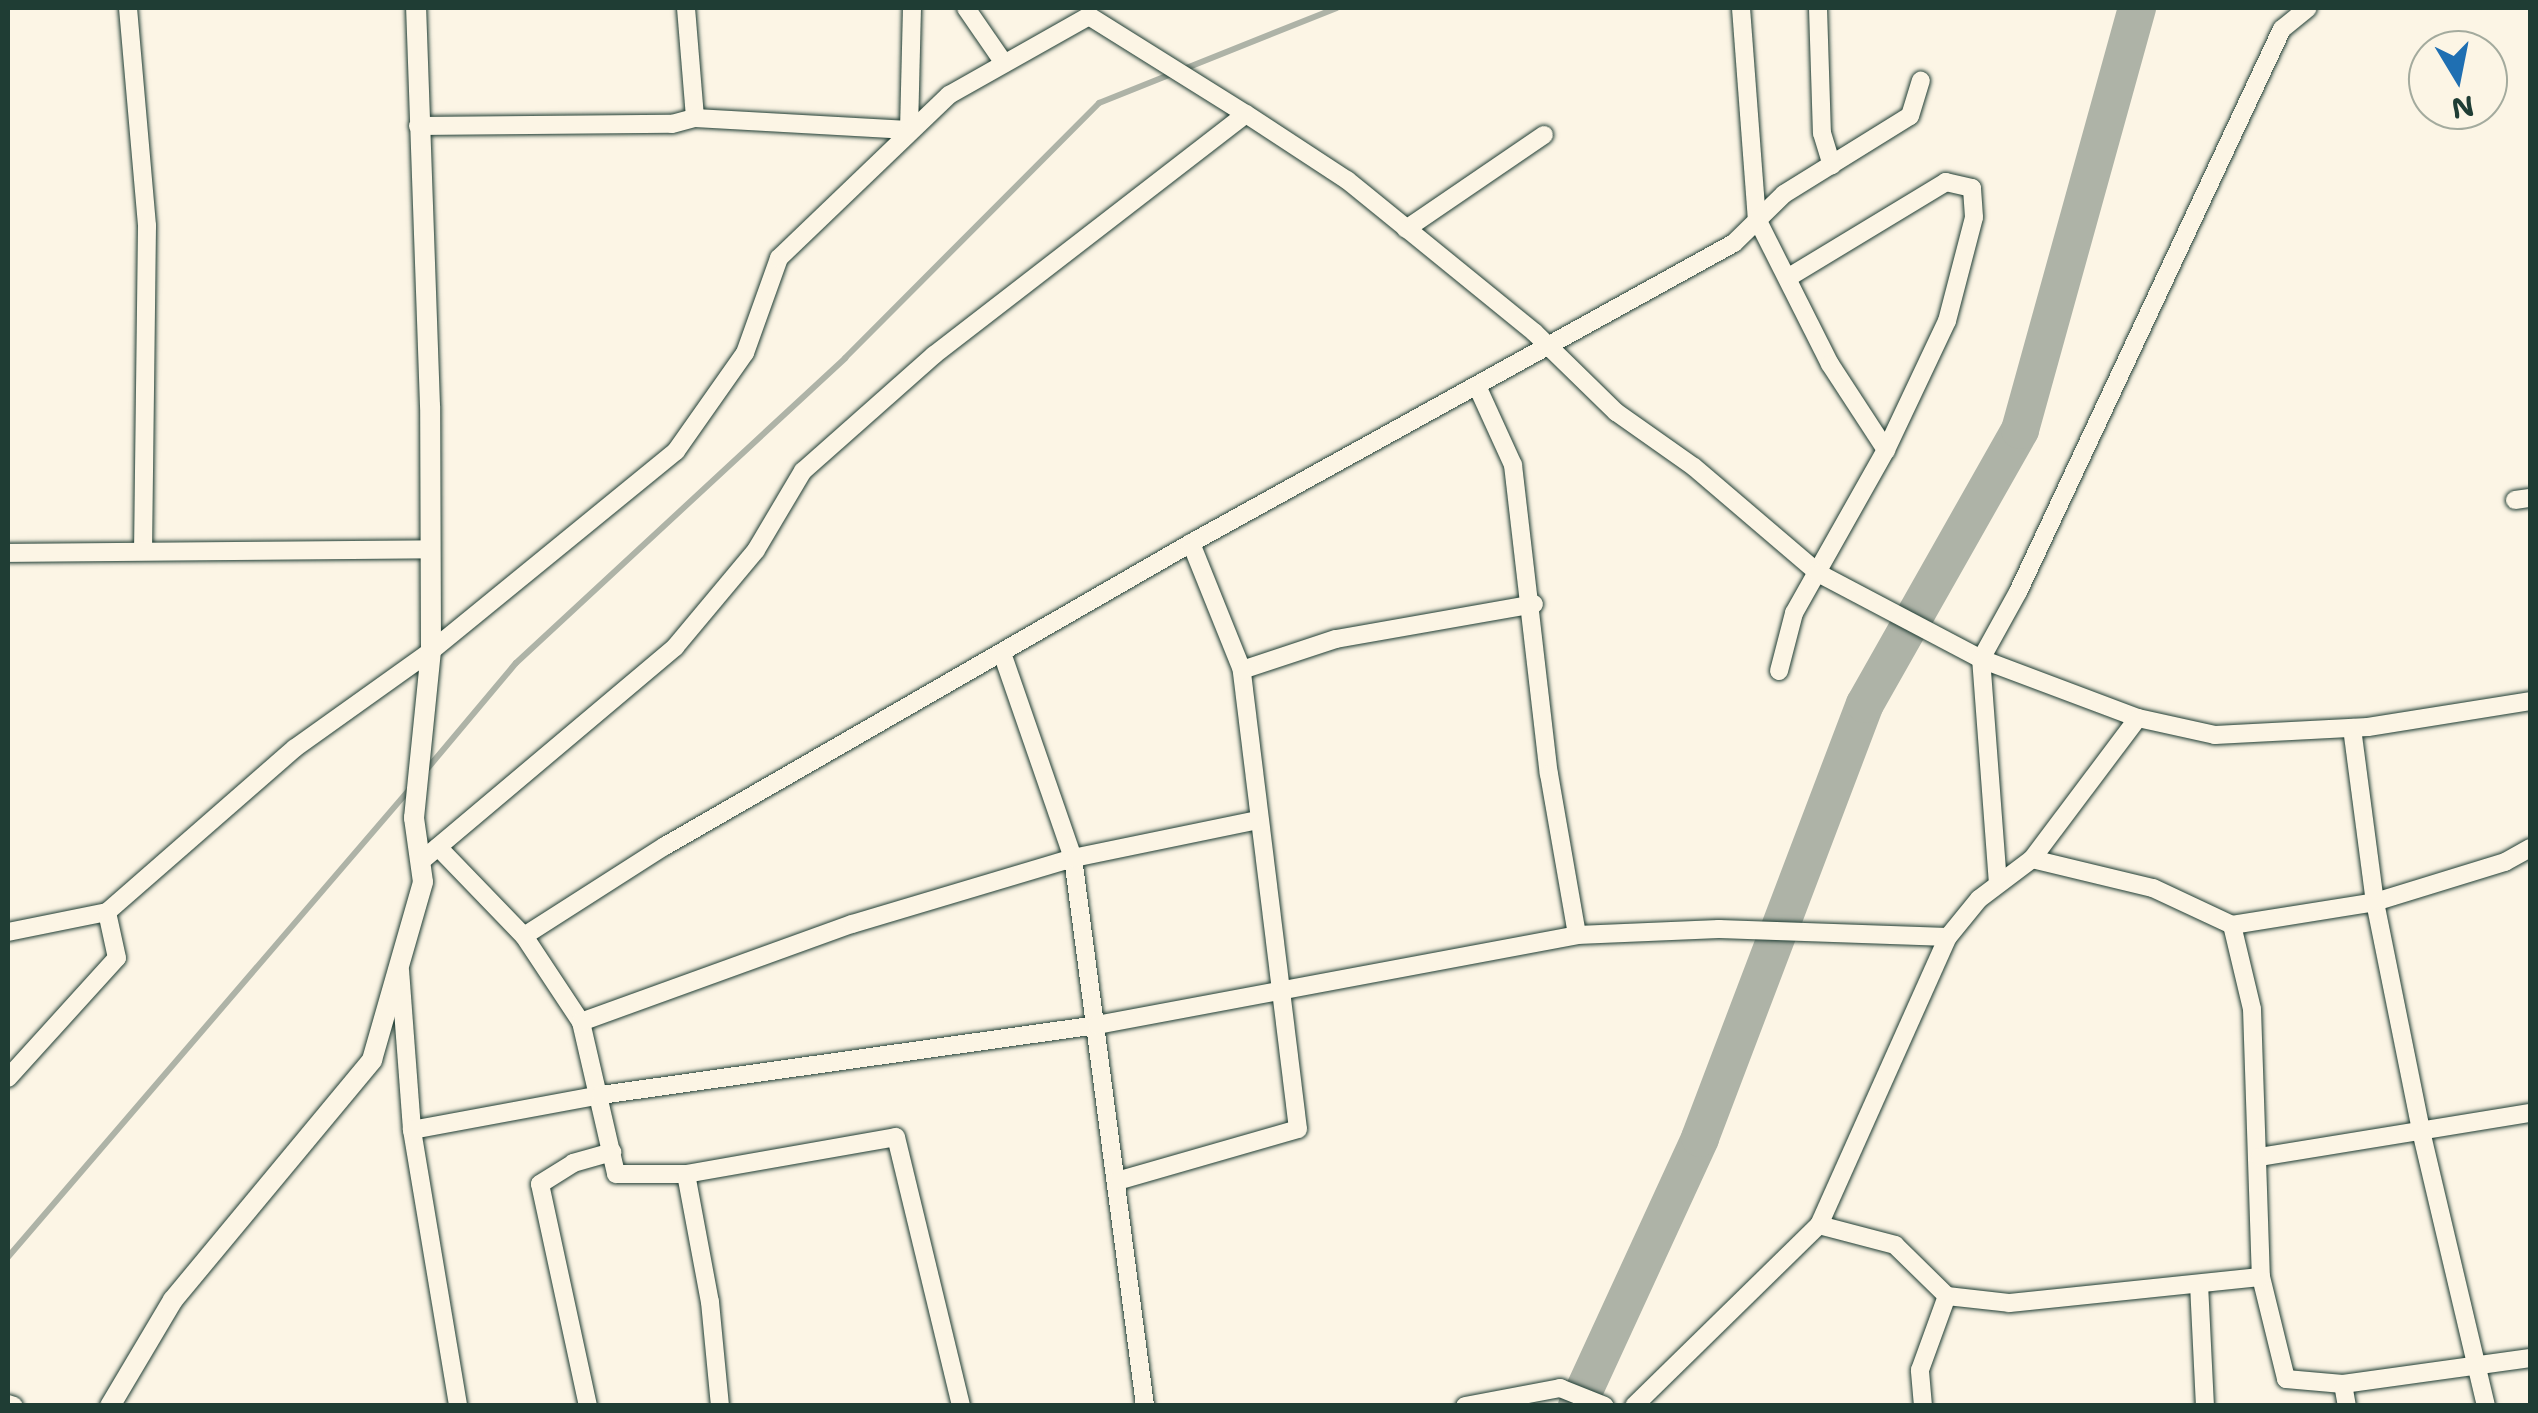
<!DOCTYPE html>
<style>
body{margin:0}
#map{position:relative;width:2538px;height:1413px;overflow:hidden;background:#fcf5e5;font-family:"Shantell Sans",sans-serif}
div>[style]{position:absolute}
.stream>*{height:6px;margin:-3px;padding:0 3px;transform-origin:3px;border-radius:3px;background:#aeb3a7}
.river>*{height:38px;margin:-19px;padding:0 19px;transform-origin:19px;border-radius:19px;background:#aeb3a7}
.roads{filter:drop-shadow(0 0 2px #1f3d34) drop-shadow(0 0 2px #1f3d34)}
.minor>*{height:18px;margin:-9px;padding:0 9px;transform-origin:9px;border-radius:9px;background:#fcf5e5}
.tertiary>*{height:20px;margin:-10px;padding:0 10px;transform-origin:10px;border-radius:10px;background:#fcf5e5}
span{translate:-50% -50%;white-space:nowrap;text-align:center;line-height:1.15;-webkit-text-stroke:9px #fcf5e5;paint-order:stroke}
.frame{position:absolute;inset:0;border:10px solid #1f3d34;pointer-events:none}
.north{position:absolute;left:2408px;top:30px;width:100px;height:100px;box-sizing:border-box;background:#fcf5e5;border:2px solid #a4ab9e;border-radius:50%;rotate:170deg;font-size:28px;font-weight:700;line-height:40px;text-align:center;color:#1f3d34}
.north::after{content:'';display:block;margin:auto;width:35px;height:45px;background:#1f6fb2;clip-path:polygon(50% 0,100% 100%,50% 72%,0 100%)}
</style>
<div id="map">
<div class="stream">
<i style="left:427px;top:769px;width:138px;rotate:-50deg"></i>
<i style="left:516px;top:663px;width:449px;rotate:-42.8deg"></i>
<i style="left:845px;top:358px;width:360px;rotate:-45.1deg"></i>
<i style="left:1099px;top:103px;width:256px;rotate:-21.8deg"></i>
<i style="left:8px;top:1257px;width:616px;rotate:-49.35deg"></i>
</div>
<div class="river">
<i style="left:1577px;top:1406px;width:295px;rotate:-65.3deg"></i>
<i style="left:1700px;top:1138px;width:464px;rotate:-69.2deg"></i>
<i style="left:1865px;top:704px;width:315px;rotate:-60.5deg"></i>
<i style="left:2020px;top:430px;width:438px;rotate:-74.5deg"></i>
</div>
<div class="roads">
<div class="minor">
<i style="left:128px;top:8px;width:219px;rotate:85deg"></i>
<i style="left:147px;top:226px;width:323px;rotate:90.7deg"></i>
<i style="left:686px;top:8px;width:110px;rotate:85.3deg"></i>
<i style="left:966px;top:8px;width:67px;rotate:55.4deg"></i>
<i style="left:1741px;top:8px;width:212px;rotate:85.7deg"></i>
<i style="left:1757px;top:219px;width:162px;rotate:63.3deg"></i>
<i style="left:1830px;top:364px;width:103px;rotate:56.9deg"></i>
<i style="left:1818px;top:8px;width:125px;rotate:88.2deg"></i>
<i style="left:1822px;top:133px;width:34px;rotate:73deg"></i>
<i style="left:418px;top:126px;width:254px;rotate:-0.5deg"></i>
<i style="left:672px;top:124px;width:24px;rotate:-15deg"></i>
<i style="left:695px;top:118px;width:214px;rotate:3.2deg"></i>
<i style="left:909px;top:130px;width:122px;rotate:-88.6deg"></i>
<i style="left:1406px;top:229px;width:167px;rotate:-34.3deg"></i>
<i style="left:1477px;top:386px;width:87px;rotate:65.5deg"></i>
<i style="left:1513px;top:465px;width:311px;rotate:83.4deg"></i>
<i style="left:1549px;top:774px;width:163px;rotate:80.1deg"></i>
<i style="left:2515px;top:500px;width:15px;rotate:-8deg"></i>
<i style="left:8px;top:553px;width:423px;rotate:-0.5deg"></i>
<i style="left:1002px;top:653px;width:217px;rotate:70.9deg"></i>
<i style="left:1073px;top:858px;width:553px;rotate:82.51deg"></i>
<i style="left:1242px;top:670px;width:99px;rotate:-18.3deg"></i>
<i style="left:1336px;top:639px;width:201px;rotate:-10deg"></i>
<i style="left:1779px;top:671px;width:60px;rotate:-75.5deg"></i>
<i style="left:1794px;top:613px;width:187px;rotate:-60.6deg"></i>
<i style="left:1886px;top:450px;width:143px;rotate:-64.7deg"></i>
<i style="left:1947px;top:321px;width:107px;rotate:-75.4deg"></i>
<i style="left:1974px;top:217px;width:29px;rotate:-94deg"></i>
<i style="left:1972px;top:188px;width:27px;rotate:-167deg"></i>
<i style="left:1946px;top:182px;width:184px;rotate:148.8deg"></i>
<i style="left:2352px;top:728px;width:176px;rotate:82.5deg"></i>
<i style="left:2375px;top:902px;width:234px;rotate:78.6deg"></i>
<i style="left:2421px;top:1131px;width:283px;rotate:76.7deg"></i>
<i style="left:438px;top:847px;width:124px;rotate:46deg"></i>
<i style="left:524px;top:936px;width:103px;rotate:56.5deg"></i>
<i style="left:581px;top:1022px;width:156px;rotate:77deg"></i>
<i style="left:616px;top:1174px;width:70px"></i>
<i style="left:686px;top:1174px;width:213px;rotate:-10deg"></i>
<i style="left:896px;top:1137px;width:277px;rotate:76.4deg"></i>
<i style="left:2032px;top:859px;width:124px;rotate:13.5deg"></i>
<i style="left:2153px;top:888px;width:87px;rotate:25.1deg"></i>
<i style="left:2232px;top:925px;width:145px;rotate:-9.1deg"></i>
<i style="left:2375px;top:902px;width:136px;rotate:-17.1deg"></i>
<i style="left:2505px;top:862px;width:29px;rotate:-29deg"></i>
<i style="left:420px;top:862px;width:334px;rotate:-40.1deg"></i>
<i style="left:675px;top:647px;width:126px;rotate:-50.1deg"></i>
<i style="left:756px;top:550px;width:92px;rotate:-59.3deg"></i>
<i style="left:803px;top:471px;width:175px;rotate:-41.5deg"></i>
<i style="left:934px;top:355px;width:394px;rotate:-37.7deg"></i>
<i style="left:1246px;top:114px;width:121px;rotate:33.2deg"></i>
<i style="left:1347px;top:180px;width:241px;rotate:39.1deg"></i>
<i style="left:1534px;top:332px;width:115px;rotate:44.3deg"></i>
<i style="left:1616px;top:412px;width:95px;rotate:35.2deg"></i>
<i style="left:1694px;top:467px;width:163px;rotate:40.5deg"></i>
<i style="left:1818px;top:573px;width:184px;rotate:27.8deg"></i>
<i style="left:1981px;top:659px;width:168px;rotate:20.6deg"></i>
<i style="left:2138px;top:718px;width:79px;rotate:12.4deg"></i>
<i style="left:2215px;top:735px;width:153px;rotate:-3deg"></i>
<i style="left:2368px;top:727px;width:164px;rotate:-9.1deg"></i>
<i style="left:1998px;top:884px;width:226px;rotate:-94.3deg"></i>
<i style="left:1981px;top:659px;width:77px;rotate:-61.1deg"></i>
<i style="left:2018px;top:592px;width:622px;rotate:-64.88deg"></i>
<i style="left:2282px;top:29px;width:33px;rotate:-39deg"></i>
<i style="left:2232px;top:925px;width:86px;rotate:76.6deg"></i>
<i style="left:2252px;top:1009px;width:268px;rotate:88.1deg"></i>
<i style="left:2261px;top:1277px;width:105px;rotate:76.2deg"></i>
<i style="left:2286px;top:1379px;width:57px;rotate:5deg"></i>
<i style="left:2343px;top:1384px;width:189px;rotate:-7.9deg"></i>
<i style="left:8px;top:932px;width:101px;rotate:-11.4deg"></i>
<i style="left:524px;top:936px;width:167px;rotate:-32.6deg"></i>
<i style="left:665px;top:846px;width:607px;rotate:-29.94deg"></i>
<i style="left:1191px;top:543px;width:620px;rotate:-28.92deg"></i>
<i style="left:1734px;top:243px;width:70px;rotate:-44.4deg"></i>
<i style="left:1784px;top:194px;width:148px;rotate:-31.8deg"></i>
<i style="left:1910px;top:116px;width:37px;rotate:-73deg"></i>
<i style="left:400px;top:970px;width:160px;rotate:85.7deg"></i>
<i style="left:412px;top:1130px;width:280px;rotate:80.5deg"></i>
<i style="left:581px;top:1022px;width:288px;rotate:-19.9deg"></i>
<i style="left:852px;top:924px;width:231px;rotate:-16.6deg"></i>
<i style="left:1073px;top:858px;width:189px;rotate:-11.6deg"></i>
<i style="left:8px;top:1078px;width:162px;rotate:-47.8deg"></i>
<i style="left:117px;top:958px;width:47px;rotate:-102.3deg"></i>
<i style="left:107px;top:912px;width:249px;rotate:-41.1deg"></i>
<i style="left:295px;top:748px;width:167px;rotate:-35.5deg"></i>
<i style="left:431px;top:651px;width:316px;rotate:-39.2deg"></i>
<i style="left:676px;top:451px;width:120px;rotate:-54.9deg"></i>
<i style="left:745px;top:353px;width:101px;rotate:-70.3deg"></i>
<i style="left:779px;top:258px;width:236px;rotate:-43.8deg"></i>
<i style="left:949px;top:95px;width:161px;rotate:-29.4deg"></i>
<i style="left:1089px;top:16px;width:185px;rotate:32deg"></i>
<i style="left:412px;top:1130px;width:192px;rotate:-10.5deg"></i>
<i style="left:601px;top:1095px;width:501px;rotate:-8.03deg"></i>
<i style="left:1097px;top:1025px;width:488px;rotate:-10.6deg"></i>
<i style="left:1577px;top:935px;width:142px;rotate:-2.4deg"></i>
<i style="left:1719px;top:929px;width:229px;rotate:2deg"></i>
<i style="left:1948px;top:937px;width:49px;rotate:-50.8deg"></i>
<i style="left:1979px;top:899px;width:66px;rotate:-37deg"></i>
<i style="left:2032px;top:859px;width:176px;rotate:-53.1deg"></i>
<i style="left:2260px;top:1157px;width:274px;rotate:-9.3deg"></i>
<i style="left:686px;top:1174px;width:130px;rotate:79.4deg"></i>
<i style="left:710px;top:1302px;width:104px;rotate:84.5deg"></i>
<i style="left:1117px;top:1181px;width:188px;rotate:-16deg"></i>
<i style="left:1298px;top:1129px;width:462px;rotate:-97deg"></i>
<i style="left:1242px;top:670px;width:137px;rotate:-111.9deg"></i>
<i style="left:1819px;top:1225px;width:316px;rotate:-65.9deg"></i>
<i style="left:2199px;top:1284px;width:122px;rotate:87.2deg"></i>
<i style="left:2343px;top:1384px;width:22px;rotate:80deg"></i>
<i style="left:8px;top:1404px;width:6px;rotate:18deg"></i>
<i style="left:588px;top:1406px;width:227px;rotate:-102.2deg"></i>
<i style="left:540px;top:1184px;width:39px;rotate:-32deg"></i>
<i style="left:573px;top:1163px;width:41px;rotate:-15.8deg"></i>
<i style="left:1465px;top:1406px;width:97px;rotate:-10.7deg"></i>
<i style="left:1560px;top:1388px;width:48px;rotate:21.8deg"></i>
<i style="left:1634px;top:1406px;width:259px;rotate:-44.4deg"></i>
<i style="left:1819px;top:1225px;width:79px;rotate:14.7deg"></i>
<i style="left:1895px;top:1245px;width:73px;rotate:44.4deg"></i>
<i style="left:1947px;top:1296px;width:62px;rotate:6.4deg"></i>
<i style="left:2009px;top:1303px;width:253px;rotate:-5.9deg"></i>
<i style="left:1923px;top:1406px;width:36px;rotate:-95deg"></i>
<i style="left:1920px;top:1370px;width:79px;rotate:-70deg"></i>
</div>
<div class="tertiary">
<i style="left:110px;top:1406px;width:123px;rotate:-59.3deg"></i>
<i style="left:173px;top:1300px;width:312px;rotate:-50.3deg"></i>
<i style="left:372px;top:1060px;width:185px;rotate:-74deg"></i>
<i style="left:423px;top:882px;width:65px;rotate:-98deg"></i>
<i style="left:414px;top:818px;width:168px;rotate:-84.2deg"></i>
<i style="left:431px;top:651px;width:245px;rotate:-90.2deg"></i>
<i style="left:430px;top:406px;width:398px;rotate:-92deg"></i>
</div>
</div>
<div class="frame"></div>
<div class="north">N</div>
</div>
